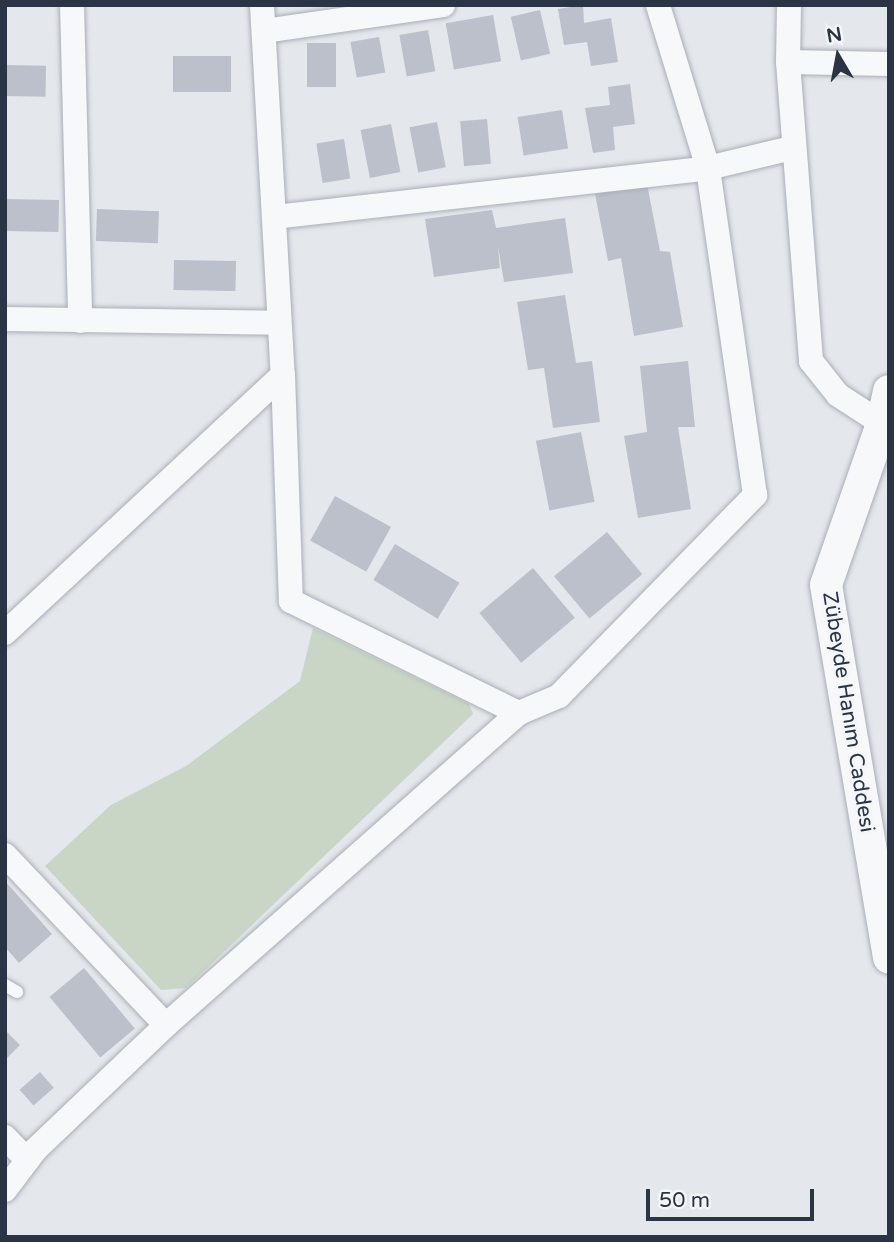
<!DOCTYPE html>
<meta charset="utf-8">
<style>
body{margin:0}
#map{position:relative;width:894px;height:1242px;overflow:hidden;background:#e4e7ec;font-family:"Varela Round",sans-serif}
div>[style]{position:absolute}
.green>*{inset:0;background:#c9d6c5}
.building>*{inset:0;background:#bbc0ca;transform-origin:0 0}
.roads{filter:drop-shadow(0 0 2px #a9aeb7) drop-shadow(0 0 2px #a9aeb7)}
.service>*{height:12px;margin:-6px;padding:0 6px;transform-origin:6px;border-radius:6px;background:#f7f8fa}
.minor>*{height:24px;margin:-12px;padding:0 12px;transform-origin:12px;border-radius:12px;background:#f7f8fa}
.tertiary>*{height:32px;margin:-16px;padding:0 16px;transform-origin:16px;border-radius:16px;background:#f7f8fa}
span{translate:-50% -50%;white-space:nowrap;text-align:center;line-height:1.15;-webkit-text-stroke:6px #f4f6f9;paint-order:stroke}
.street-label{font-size:21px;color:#2b3445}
.frame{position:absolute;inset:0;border:7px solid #2b3445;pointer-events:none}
.north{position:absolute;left:803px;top:21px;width:70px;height:70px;-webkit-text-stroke:5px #f4f6f9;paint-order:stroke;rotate:350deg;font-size:19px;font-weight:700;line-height:28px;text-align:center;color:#2b3445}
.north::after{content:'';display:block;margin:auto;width:24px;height:32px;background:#2b3445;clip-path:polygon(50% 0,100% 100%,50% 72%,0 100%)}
.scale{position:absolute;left:646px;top:1189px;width:168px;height:32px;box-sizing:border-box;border:4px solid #2b3445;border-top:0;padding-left:9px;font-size:21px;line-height:24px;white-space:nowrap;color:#2b3445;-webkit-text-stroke:5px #f4f6f9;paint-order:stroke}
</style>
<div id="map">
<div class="green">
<i style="clip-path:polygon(313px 628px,469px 704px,473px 714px,186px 988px,161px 990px,45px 866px,111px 805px,186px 766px,300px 681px)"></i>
</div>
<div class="building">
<i style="clip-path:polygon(583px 5px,584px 23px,611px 18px,618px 62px,591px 66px,587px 42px,564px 45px,558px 9px)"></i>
<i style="left:540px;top:10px;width:45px;height:30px;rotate:77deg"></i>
<i style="left:493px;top:15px;width:47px;height:48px;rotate:80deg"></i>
<i style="left:428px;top:30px;width:42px;height:29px;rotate:80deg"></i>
<i style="left:379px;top:37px;width:36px;height:29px;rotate:80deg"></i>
<i style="left:336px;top:43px;width:44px;height:29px;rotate:90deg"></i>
<i style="left:231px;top:56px;width:36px;height:58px;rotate:90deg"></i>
<i style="left:5px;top:65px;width:41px;height:31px;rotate:1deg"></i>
<i style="clip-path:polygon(630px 84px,635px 124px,613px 127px,615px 150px,593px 153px,585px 108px,610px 105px,608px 87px)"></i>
<i style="left:562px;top:110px;width:39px;height:45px;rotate:81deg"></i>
<i style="left:487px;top:119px;width:45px;height:27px;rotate:85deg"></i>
<i style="left:437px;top:122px;width:46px;height:28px;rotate:79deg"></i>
<i style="left:391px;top:124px;width:49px;height:31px;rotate:79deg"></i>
<i style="left:344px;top:139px;width:40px;height:28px;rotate:81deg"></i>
<i style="clip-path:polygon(647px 184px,660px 251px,670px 252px,683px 327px,634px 336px,621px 258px,608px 261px,595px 194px)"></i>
<i style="left:5px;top:199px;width:54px;height:32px;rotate:1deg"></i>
<i style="left:97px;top:209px;width:62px;height:32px;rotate:2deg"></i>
<i style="clip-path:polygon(492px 210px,496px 228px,565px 218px,573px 273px,504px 282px,498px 246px,500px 268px,434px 277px,425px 219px)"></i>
<i style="left:174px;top:260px;width:62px;height:30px;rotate:1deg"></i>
<i style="clip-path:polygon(565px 295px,576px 363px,592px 361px,600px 422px,553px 428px,544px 368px,528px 370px,517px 302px)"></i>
<i style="clip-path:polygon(688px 361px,695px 427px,678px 427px,691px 509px,638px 518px,624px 436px,647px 432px,640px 366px)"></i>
<i style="left:581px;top:432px;width:71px;height:46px;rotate:79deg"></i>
<i style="left:335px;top:496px;width:64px;height:51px;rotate:29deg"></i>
<i style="left:607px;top:532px;width:55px;height:69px;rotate:50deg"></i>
<i style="left:395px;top:544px;width:75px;height:42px;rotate:31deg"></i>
<i style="left:533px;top:568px;width:65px;height:70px;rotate:50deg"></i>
<i style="clip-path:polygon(5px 881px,52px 934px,19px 963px,5px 947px)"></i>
<i style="left:84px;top:968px;width:79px;height:45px;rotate:50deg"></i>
<i style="clip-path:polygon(5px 1030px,20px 1045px,5px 1060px)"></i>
<i style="left:40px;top:1072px;width:21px;height:27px;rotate:49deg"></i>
</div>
<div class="roads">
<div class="service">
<i style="left:5px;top:985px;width:14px;rotate:30deg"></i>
</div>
<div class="minor">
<i style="left:72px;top:5px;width:316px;rotate:88.5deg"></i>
<i style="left:262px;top:5px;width:371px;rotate:86.8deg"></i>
<i style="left:283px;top:375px;width:226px;rotate:88deg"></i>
<i style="left:291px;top:601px;width:254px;rotate:26.2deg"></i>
<i style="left:789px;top:5px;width:57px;rotate:91deg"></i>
<i style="left:788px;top:62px;width:101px;rotate:1.1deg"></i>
<i style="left:265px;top:31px;width:180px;rotate:-8.3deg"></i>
<i style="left:788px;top:62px;width:300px;rotate:85.6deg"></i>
<i style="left:811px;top:361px;width:43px;rotate:51.5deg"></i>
<i style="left:838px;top:395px;width:61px;rotate:32.9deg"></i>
<i style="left:274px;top:217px;width:437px;rotate:-6.4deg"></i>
<i style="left:708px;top:168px;width:86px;rotate:-13.4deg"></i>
<i style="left:5px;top:319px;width:273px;rotate:0.8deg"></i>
<i style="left:5px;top:633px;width:379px;rotate:-42.9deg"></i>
<i style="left:5px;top:855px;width:234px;rotate:46.6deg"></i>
<i style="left:5px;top:1137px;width:32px;rotate:46deg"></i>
<i style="left:5px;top:1190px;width:51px;rotate:-52.9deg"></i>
<i style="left:36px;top:1149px;width:180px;rotate:-43.6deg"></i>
<i style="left:166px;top:1025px;width:471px;rotate:-41.5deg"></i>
<i style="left:519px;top:713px;width:43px;rotate:-23deg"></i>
<i style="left:559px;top:696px;width:281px;rotate:-45.7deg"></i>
<i style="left:755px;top:495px;width:330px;rotate:-98.2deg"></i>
<i style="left:708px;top:168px;width:170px;rotate:-107.1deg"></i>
</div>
<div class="tertiary">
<i style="left:889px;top:391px;width:34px;rotate:102deg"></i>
<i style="left:882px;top:424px;width:170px;rotate:109.2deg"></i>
<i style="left:826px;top:585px;width:378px;rotate:80.4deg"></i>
</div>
</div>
<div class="street-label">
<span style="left:848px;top:712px;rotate:81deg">Zübeyde Hanım Caddesi</span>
</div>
<div class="frame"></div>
<div class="north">N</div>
<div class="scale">50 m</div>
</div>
